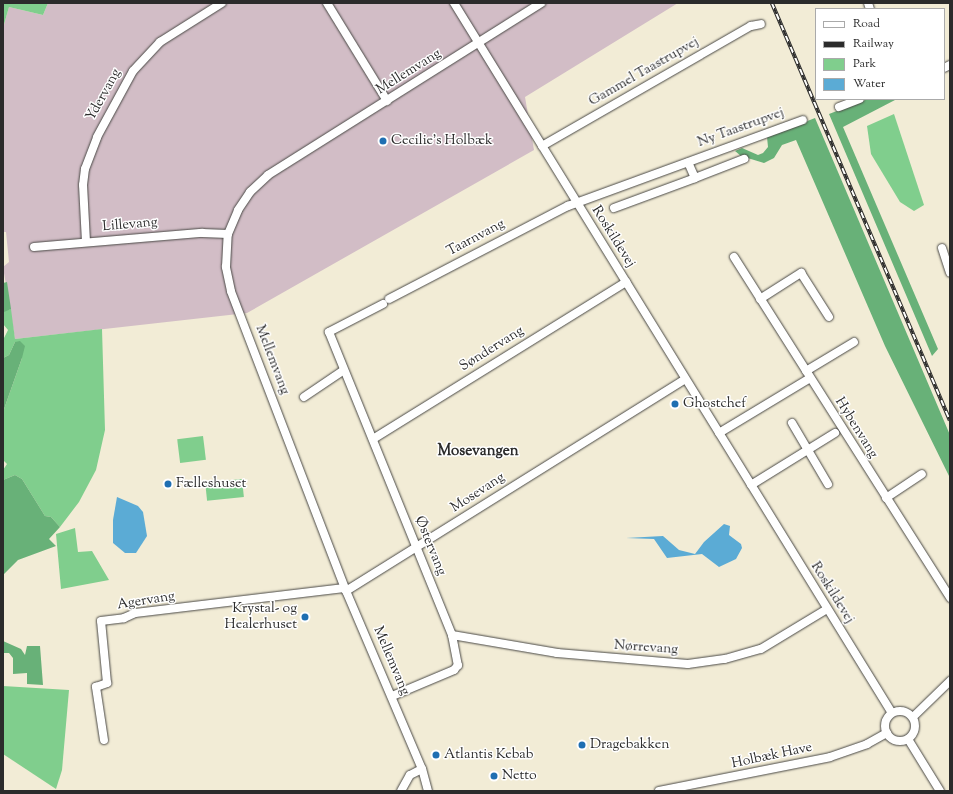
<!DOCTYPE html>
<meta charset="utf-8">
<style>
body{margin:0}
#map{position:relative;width:953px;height:794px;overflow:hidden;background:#f2ecd6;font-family:"Sorts Mill Goudy",serif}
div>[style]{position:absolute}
.industrial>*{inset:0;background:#d2bdc6}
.green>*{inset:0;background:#80ce8d;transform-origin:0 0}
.forest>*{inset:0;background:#68b178}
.water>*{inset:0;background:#5babd5}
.roads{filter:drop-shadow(0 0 1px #494845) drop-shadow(0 0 1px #494845)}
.minor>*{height:8px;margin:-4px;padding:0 4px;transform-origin:4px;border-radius:4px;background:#fff}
.minor>.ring{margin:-4px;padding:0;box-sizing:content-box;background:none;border:8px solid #fff;border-radius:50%}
.rail>*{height:3.5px;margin-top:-1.75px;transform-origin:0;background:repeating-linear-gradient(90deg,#fff 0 6px,#2b2b2b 0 12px);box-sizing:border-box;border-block:1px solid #2b2b2b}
.dots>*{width:11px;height:11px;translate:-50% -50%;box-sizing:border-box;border:2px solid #fff;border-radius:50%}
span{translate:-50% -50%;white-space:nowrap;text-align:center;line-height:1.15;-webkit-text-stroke:3px #fff;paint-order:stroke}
.street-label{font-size:14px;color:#2b2b2b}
.poi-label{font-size:14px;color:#2b2b2b}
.left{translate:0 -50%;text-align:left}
.right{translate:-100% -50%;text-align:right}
.neighbourhood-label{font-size:15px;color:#2b2b2b;font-weight:700}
.frame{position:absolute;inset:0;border:4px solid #2b2b2b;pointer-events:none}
.legend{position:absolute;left:815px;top:8px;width:130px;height:92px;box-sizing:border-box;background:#fff;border:1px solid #aaa;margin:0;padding:5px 7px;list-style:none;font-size:12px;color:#2b2b2b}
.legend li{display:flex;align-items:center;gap:8px;height:20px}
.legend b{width:20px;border:1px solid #aaa}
</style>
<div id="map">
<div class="industrial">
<i style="clip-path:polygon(48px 3px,678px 3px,525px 97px,534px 150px,247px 313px,15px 339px,3px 267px,9px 262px,6px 232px,3px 232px,3px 28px,9px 7px,43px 15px)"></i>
</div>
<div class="green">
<i style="clip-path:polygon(3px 3px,48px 3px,43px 15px,9px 7px,3px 28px)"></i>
<i style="clip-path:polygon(894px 114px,924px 205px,914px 211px,900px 202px,871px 154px,867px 126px)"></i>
<i style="clip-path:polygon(11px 309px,15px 339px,102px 329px,105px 430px,96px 470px,79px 502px,60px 527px,51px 517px,45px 516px,22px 479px,15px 475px,3px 480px,3px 470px,7px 464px,3px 460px,3px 412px,22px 358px,15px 342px,9px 355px,3px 358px,3px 340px,8px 330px,3px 324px,3px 311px)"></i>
<i style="left:203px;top:436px;width:24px;height:26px;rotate:83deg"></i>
<i style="left:242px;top:479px;width:18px;height:37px;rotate:84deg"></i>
<i style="clip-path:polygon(75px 528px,78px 552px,92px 551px,109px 580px,61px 589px,56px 534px)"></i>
<i style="clip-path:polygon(3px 686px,69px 690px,62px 770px,56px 789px,3px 754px)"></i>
</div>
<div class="forest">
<i style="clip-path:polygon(868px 99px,895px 100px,843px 127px,938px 349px,932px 356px,829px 114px)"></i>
<i style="clip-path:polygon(815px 118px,950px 435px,950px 478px,885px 346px,796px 140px,782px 145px,774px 158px,764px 163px,741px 156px,735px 151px,742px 148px,758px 155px,763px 153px,768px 147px,767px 137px)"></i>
<i style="clip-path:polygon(7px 282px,11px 309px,4px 312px,3px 283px)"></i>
<i style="clip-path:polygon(20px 341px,25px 346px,22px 358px,3px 412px,3px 358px,9px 355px,15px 342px)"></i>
<i style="clip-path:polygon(15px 475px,22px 479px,45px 516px,51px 517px,60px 527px,49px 539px,56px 546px,18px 560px,3px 575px,3px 480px)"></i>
<i style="clip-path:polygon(3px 641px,21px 649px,25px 655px,27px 646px,40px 646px,43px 685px,27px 684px,27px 673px,13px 674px,13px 658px,9px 653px,3px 653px)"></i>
</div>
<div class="water">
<i style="clip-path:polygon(117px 497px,138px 506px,143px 512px,147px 536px,136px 553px,125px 553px,113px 543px,113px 520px)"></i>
<i style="clip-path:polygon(724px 524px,730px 526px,729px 535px,741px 544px,742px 548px,736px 559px,719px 567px,702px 554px,667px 558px,654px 539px,626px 538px,663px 536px,679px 550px,695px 554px,704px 542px)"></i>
</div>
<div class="roads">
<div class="minor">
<i style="left:327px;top:3px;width:115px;rotate:58.5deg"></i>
<i style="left:454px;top:3px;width:834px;rotate:58.33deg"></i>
<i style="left:868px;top:3px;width:6px;rotate:72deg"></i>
<i style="left:944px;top:68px;width:7px;rotate:-27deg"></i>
<i style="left:839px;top:107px;width:22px;rotate:-21deg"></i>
<i style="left:542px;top:146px;width:241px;rotate:-29.9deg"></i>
<i style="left:751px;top:26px;width:10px;rotate:-11deg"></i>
<i style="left:695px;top:178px;width:53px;rotate:-21.2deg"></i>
<i style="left:614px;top:208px;width:86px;rotate:-20.3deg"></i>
<i style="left:695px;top:178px;width:17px;rotate:-114deg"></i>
<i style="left:86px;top:242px;width:57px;rotate:-93deg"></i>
<i style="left:83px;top:185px;width:16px;rotate:-83deg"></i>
<i style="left:85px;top:169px;width:34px;rotate:-69deg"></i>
<i style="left:97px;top:137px;width:75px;rotate:-61.4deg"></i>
<i style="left:133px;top:71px;width:40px;rotate:-47deg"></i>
<i style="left:160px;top:42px;width:73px;rotate:-32.2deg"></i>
<i style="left:34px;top:247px;width:169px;rotate:-4.8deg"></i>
<i style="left:202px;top:233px;width:26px;rotate:2deg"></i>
<i style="left:942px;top:248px;width:26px;rotate:72deg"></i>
<i style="left:734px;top:257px;width:404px;rotate:57.6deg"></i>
<i style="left:389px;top:299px;width:202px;rotate:-27.5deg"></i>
<i style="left:568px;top:206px;width:250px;rotate:-20.1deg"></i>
<i style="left:760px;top:299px;width:49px;rotate:-32.4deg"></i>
<i style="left:801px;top:273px;width:52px;rotate:57.5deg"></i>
<i style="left:383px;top:304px;width:61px;rotate:152.6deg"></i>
<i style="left:329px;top:332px;width:327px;rotate:67.9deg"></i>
<i style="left:452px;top:635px;width:31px;rotate:79deg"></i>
<i style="left:458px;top:665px;width:6px;rotate:129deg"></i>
<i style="left:454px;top:670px;width:67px;rotate:157.2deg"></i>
<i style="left:806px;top:371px;width:56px;rotate:-31.1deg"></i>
<i style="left:304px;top:397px;width:48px;rotate:-34deg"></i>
<i style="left:792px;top:423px;width:71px;rotate:59.5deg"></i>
<i style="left:719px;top:433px;width:106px;rotate:-31.1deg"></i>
<i style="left:373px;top:439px;width:298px;rotate:-31.8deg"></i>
<i style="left:751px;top:485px;width:99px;rotate:-31.8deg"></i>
<i style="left:886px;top:498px;width:43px;rotate:-33.7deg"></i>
<i style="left:346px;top:591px;width:400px;rotate:-32deg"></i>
<i style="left:452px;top:635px;width:107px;rotate:9.7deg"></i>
<i style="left:557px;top:653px;width:131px;rotate:4.8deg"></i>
<i style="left:688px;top:664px;width:37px;rotate:-8deg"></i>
<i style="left:725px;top:659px;width:37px;rotate:-16deg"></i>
<i style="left:761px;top:649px;width:77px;rotate:-31.2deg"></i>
<i class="ring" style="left:885px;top:711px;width:22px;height:22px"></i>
<i style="left:913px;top:717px;width:52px;rotate:-44.2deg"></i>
<i style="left:908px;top:739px;width:61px;rotate:58.4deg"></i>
<i style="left:104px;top:740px;width:54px;rotate:-98.6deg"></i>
<i style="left:96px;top:687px;width:12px;rotate:-20deg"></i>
<i style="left:107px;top:683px;width:62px;rotate:-95.5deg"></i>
<i style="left:101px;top:621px;width:23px;rotate:-7deg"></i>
<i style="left:124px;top:618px;width:12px;rotate:-24deg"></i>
<i style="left:135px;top:613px;width:211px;rotate:-6.8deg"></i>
<i style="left:401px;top:791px;width:18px;rotate:-61deg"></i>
<i style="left:410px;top:775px;width:13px;rotate:-27deg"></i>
<i style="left:428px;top:791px;width:23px;rotate:-105deg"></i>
<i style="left:422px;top:769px;width:194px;rotate:-113.1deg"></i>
<i style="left:346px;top:591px;width:321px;rotate:-111deg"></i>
<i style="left:231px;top:291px;width:25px;rotate:-102deg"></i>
<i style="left:226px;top:267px;width:33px;rotate:-87deg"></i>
<i style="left:228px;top:234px;width:26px;rotate:-67deg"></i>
<i style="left:238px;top:210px;width:22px;rotate:-56deg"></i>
<i style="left:250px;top:192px;width:25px;rotate:-43deg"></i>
<i style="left:268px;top:175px;width:323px;rotate:-32.2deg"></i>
<i style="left:659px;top:791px;width:174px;rotate:-11.2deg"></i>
<i style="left:830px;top:757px;width:39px;rotate:-19deg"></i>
<i style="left:867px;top:744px;width:23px;rotate:-29deg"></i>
</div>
</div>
<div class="rail">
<i style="left:772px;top:3px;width:454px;rotate:66.9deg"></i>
</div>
<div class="dots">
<i style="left:383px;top:141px;background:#1f6fb2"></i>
<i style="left:675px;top:404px;background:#1f6fb2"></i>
<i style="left:168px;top:484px;background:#1f6fb2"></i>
<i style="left:305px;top:617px;background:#1f6fb2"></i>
<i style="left:582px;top:745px;background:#1f6fb2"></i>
<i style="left:436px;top:755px;background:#1f6fb2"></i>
<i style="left:494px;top:776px;background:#1f6fb2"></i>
</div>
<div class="street-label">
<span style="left:409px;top:72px;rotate:-32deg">Mellemvang</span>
<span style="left:644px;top:72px;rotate:-30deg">Gammel Taastrupvej</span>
<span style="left:104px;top:95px;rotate:-61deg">Ydervang</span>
<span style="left:741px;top:128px;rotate:-20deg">Ny Taastrupvej</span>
<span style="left:130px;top:225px;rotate:-5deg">Lillevang</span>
<span style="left:613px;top:237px;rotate:58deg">Roskildevej</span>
<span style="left:476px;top:238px;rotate:-28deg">Taarnvang</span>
<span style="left:492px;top:349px;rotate:-32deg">Søndervang</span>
<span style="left:272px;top:360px;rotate:69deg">Mellemvang</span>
<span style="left:856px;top:428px;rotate:58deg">Hybenvang</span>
<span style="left:478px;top:493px;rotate:-33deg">Mosevang</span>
<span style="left:430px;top:546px;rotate:68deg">Østervang</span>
<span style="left:832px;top:593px;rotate:58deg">Roskildevej</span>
<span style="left:146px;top:601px;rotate:-9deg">Agervang</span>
<span style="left:646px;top:648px;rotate:4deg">Nørrevang</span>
<span style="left:391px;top:661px;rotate:67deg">Mellemvang</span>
<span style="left:772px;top:756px;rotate:-12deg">Holbæk Have</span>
</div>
<div class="poi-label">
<span class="left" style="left:391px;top:141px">Cecilie's Holbæk</span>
<span class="left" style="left:683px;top:404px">Ghostchef</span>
<span class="left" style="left:176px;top:484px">Fælleshuset</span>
<span class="right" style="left:297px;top:617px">Krystal- og<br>Healerhuset</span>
<span class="left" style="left:590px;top:745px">Dragebakken</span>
<span class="left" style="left:444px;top:755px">Atlantis Kebab</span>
<span class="left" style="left:502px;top:776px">Netto</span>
</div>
<div class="neighbourhood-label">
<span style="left:478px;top:452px">Mosevangen</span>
</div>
<div class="frame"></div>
<ul class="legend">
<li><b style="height:5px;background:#fff"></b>Road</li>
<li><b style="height:5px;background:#2b2b2b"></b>Railway</li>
<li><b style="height:11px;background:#80ce8d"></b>Park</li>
<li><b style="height:11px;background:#5babd5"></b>Water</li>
</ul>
</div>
